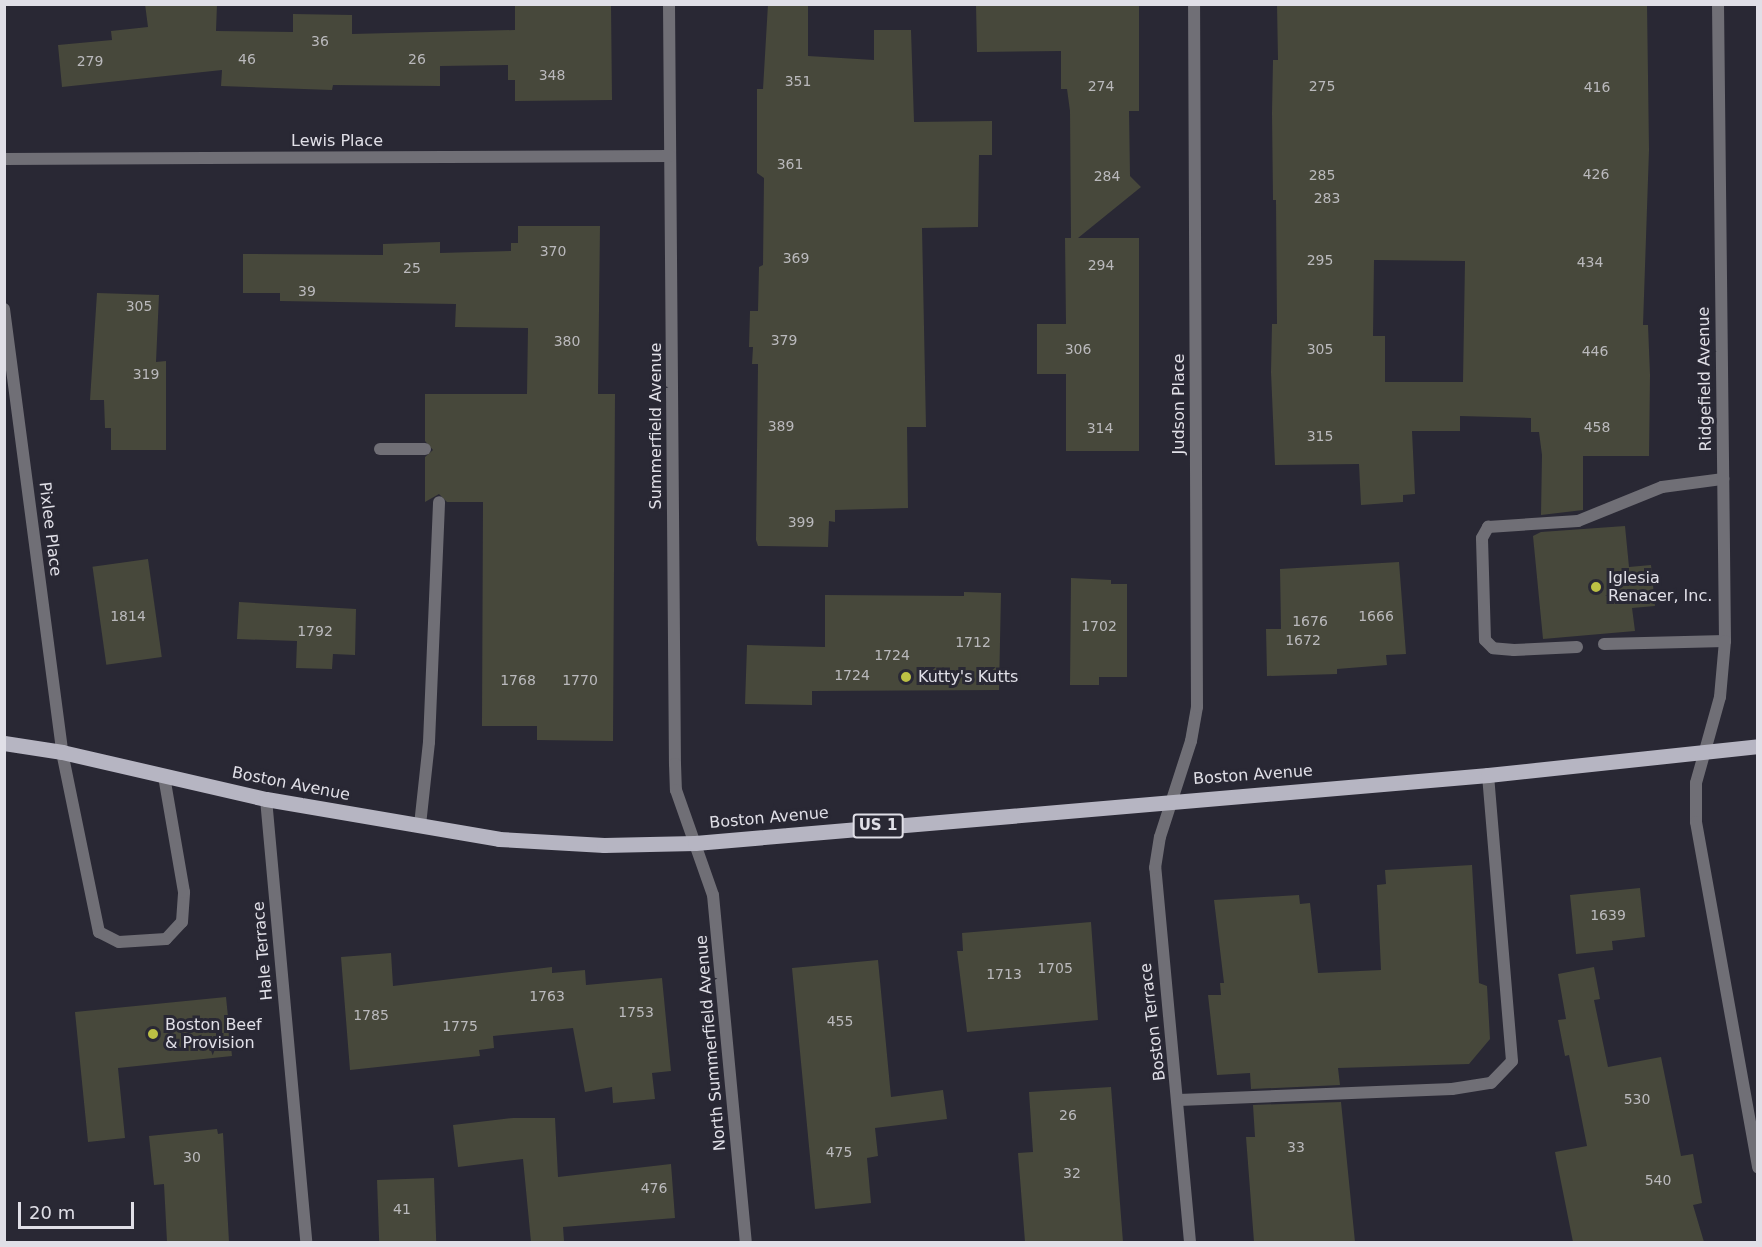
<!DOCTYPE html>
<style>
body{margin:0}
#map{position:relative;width:1762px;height:1247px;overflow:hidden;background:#292834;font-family:"DejaVu Sans",sans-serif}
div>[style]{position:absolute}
.building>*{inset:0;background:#47483b;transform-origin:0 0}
.lane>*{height:12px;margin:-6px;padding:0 6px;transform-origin:6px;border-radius:6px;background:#706f76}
.street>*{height:12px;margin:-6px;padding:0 6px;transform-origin:6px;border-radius:6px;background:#706f76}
.primary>*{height:15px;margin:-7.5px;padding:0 7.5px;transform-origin:7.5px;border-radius:7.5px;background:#b6b5c2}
.dots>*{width:16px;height:16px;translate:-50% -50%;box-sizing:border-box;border:3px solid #292834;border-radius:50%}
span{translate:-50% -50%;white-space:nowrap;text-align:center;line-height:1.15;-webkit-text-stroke:6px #292834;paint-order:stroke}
.number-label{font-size:14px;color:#bab9bc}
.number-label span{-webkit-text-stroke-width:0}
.shield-label span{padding:2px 4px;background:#292834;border:2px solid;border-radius:4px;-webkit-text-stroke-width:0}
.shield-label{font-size:15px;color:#e0dfe7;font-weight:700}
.street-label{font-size:16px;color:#e0dfe7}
.poi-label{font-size:16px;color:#e0dfe7}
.left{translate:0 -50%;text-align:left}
.frame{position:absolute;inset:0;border:6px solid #e0dfe7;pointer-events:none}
.scale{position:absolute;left:18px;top:1202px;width:116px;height:27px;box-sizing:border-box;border:3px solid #e0dfe7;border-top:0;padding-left:8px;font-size:18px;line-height:21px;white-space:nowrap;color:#e0dfe7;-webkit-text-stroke:4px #292834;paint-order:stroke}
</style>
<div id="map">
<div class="building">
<i style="clip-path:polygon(145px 4px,217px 4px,216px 31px,293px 32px,293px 14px,352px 15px,352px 34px,515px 30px,515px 4px,611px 4px,612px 100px,515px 101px,515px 80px,508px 80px,508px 65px,440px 66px,440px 86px,333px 85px,332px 90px,221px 86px,222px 70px,62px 87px,58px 45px,112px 40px,111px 31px,148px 27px)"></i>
<i style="clip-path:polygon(768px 4px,808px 4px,808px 56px,874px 60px,874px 30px,911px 30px,914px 122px,992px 121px,992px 155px,979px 155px,978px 227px,922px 228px,926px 427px,907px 427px,908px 508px,835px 510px,835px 522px,829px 521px,828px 547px,758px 546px,756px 540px,758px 364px,752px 364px,753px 347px,749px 347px,750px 311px,758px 311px,759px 267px,763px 265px,764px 178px,757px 173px,757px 89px,763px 89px)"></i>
<i style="clip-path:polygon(976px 4px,1139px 4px,1139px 111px,1129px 111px,1130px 176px,1141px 187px,1078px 238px,1139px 238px,1139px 451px,1066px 451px,1066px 374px,1037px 374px,1037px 324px,1066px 324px,1065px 238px,1071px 238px,1070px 111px,1067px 89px,1061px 89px,1061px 51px,977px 52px)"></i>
<i style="clip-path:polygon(evenodd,1277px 4px,1647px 4px,1649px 150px,1643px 325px,1648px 325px,1650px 375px,1649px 456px,1583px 456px,1583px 510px,1541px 515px,1542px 455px,1539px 432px,1531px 432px,1531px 418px,1460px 416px,1460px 431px,1412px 431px,1415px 494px,1403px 495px,1403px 502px,1361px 505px,1359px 464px,1275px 465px,1271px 372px,1272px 324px,1277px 324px,1276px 200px,1273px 200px,1272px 113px,1273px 60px,1278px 60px,1277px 4px,1374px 260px,1465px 261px,1463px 382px,1385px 382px,1385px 336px,1373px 336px,1374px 260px)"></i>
<i style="clip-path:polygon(518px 226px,600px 226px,598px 394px,615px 394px,613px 741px,537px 740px,537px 726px,482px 726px,483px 502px,447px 502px,439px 494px,425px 502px,425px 457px,433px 450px,425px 441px,425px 394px,527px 394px,528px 328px,455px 327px,456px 304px,280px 301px,280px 293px,243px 293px,243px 254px,383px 255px,383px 244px,440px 242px,440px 253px,511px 251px,511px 243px,518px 243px)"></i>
<i style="clip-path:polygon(97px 293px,159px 295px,156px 362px,166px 361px,166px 450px,111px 450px,111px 428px,105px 428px,104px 400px,90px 400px)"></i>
<i style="clip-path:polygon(1625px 526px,1629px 567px,1651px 565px,1655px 606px,1632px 608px,1635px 631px,1543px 639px,1533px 536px,1541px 532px)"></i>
<i style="left:148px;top:559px;width:99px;height:56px;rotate:82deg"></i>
<i style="clip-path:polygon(1399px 562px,1406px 654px,1386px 655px,1387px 665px,1337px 669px,1337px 674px,1267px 676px,1266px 629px,1281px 629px,1280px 569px)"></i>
<i style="clip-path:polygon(1071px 578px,1111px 580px,1111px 584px,1127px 584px,1127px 677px,1099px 677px,1099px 685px,1070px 685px)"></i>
<i style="clip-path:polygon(964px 592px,1001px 593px,999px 690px,812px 691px,812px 705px,745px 704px,747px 645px,825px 647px,825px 595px,964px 596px)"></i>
<i style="clip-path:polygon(239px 602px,356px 609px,355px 655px,333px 654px,332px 669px,296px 668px,297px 641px,237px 639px)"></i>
<i style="clip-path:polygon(1472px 865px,1479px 983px,1487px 986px,1490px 1039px,1469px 1064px,1338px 1068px,1340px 1085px,1251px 1089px,1250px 1073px,1217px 1075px,1208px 995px,1221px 995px,1220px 983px,1224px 983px,1214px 900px,1299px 895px,1300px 904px,1310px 903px,1318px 973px,1381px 970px,1377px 885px,1386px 884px,1385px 870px)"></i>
<i style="clip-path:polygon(1640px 888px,1645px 937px,1612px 941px,1613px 950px,1576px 954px,1570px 895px)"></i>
<i style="clip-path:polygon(1091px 922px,1098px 1020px,967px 1032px,957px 951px,963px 951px,962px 933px)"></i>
<i style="clip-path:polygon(391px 953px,393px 986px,552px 967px,552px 973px,585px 970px,586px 985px,662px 978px,671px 1071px,652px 1073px,655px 1099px,613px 1103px,612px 1087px,585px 1092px,573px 1028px,493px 1036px,494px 1048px,479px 1050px,480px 1056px,350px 1070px,341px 957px)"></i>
<i style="clip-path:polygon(878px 960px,891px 1097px,943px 1090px,947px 1119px,875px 1128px,878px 1156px,867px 1158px,871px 1203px,815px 1209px,792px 968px)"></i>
<i style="clip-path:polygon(1594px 967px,1600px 999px,1594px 1000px,1608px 1067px,1661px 1057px,1681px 1156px,1693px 1154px,1702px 1203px,1693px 1205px,1704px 1242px,1573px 1242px,1555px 1152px,1587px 1146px,1569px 1055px,1565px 1056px,1558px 1020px,1566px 1019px,1558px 974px)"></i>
<i style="clip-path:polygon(226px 997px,232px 1056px,118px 1068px,125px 1138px,88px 1142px,75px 1012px)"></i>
<i style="clip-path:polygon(1111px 1087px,1123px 1242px,1025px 1242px,1018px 1153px,1033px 1152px,1029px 1092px)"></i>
<i style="clip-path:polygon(1341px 1102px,1355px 1242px,1254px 1242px,1246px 1137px,1255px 1137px,1253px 1105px)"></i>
<i style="clip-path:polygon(513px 1118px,555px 1118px,558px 1177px,671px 1164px,675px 1218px,563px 1227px,564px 1241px,531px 1242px,523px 1159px,458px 1167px,453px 1125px)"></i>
<i style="clip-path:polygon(217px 1129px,218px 1134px,223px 1133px,229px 1242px,167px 1242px,164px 1184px,154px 1185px,149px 1136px)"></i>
<i style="left:434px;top:1178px;width:63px;height:57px;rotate:88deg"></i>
</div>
<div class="lane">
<i style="left:380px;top:449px;width:45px"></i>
<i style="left:1604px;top:644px;width:121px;rotate:-1.4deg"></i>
<i style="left:1577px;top:647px;width:63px;rotate:177.3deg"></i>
<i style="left:1514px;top:650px;width:21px;rotate:-175deg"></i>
<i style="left:1493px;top:648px;width:11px;rotate:-135deg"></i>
<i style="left:1485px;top:640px;width:102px;rotate:-91.7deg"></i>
<i style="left:1482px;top:538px;width:13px;rotate:-61deg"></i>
<i style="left:1488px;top:527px;width:90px;rotate:-3.8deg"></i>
<i style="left:1578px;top:521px;width:91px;rotate:-22deg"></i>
<i style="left:1662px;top:487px;width:62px;rotate:-7.5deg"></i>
<i style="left:62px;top:752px;width:184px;rotate:78.4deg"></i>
<i style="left:99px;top:932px;width:22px;rotate:27deg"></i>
<i style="left:119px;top:942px;width:47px;rotate:-3.7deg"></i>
<i style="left:166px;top:939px;width:23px;rotate:-47deg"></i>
<i style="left:182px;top:922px;width:30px;rotate:-86deg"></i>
<i style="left:184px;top:892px;width:118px;rotate:-99.8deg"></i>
<i style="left:420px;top:825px;width:83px;rotate:-83.8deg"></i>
<i style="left:429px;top:742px;width:240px;rotate:-87.6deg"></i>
<i style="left:1179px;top:1100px;width:273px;rotate:-2.3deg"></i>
<i style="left:1452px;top:1089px;width:39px;rotate:-9deg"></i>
<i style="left:1491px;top:1083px;width:30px;rotate:-46deg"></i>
<i style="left:1512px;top:1061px;width:287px;rotate:-94.8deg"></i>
</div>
<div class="street">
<i style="left:669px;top:4px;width:760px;rotate:89.55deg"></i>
<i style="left:675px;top:764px;width:26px;rotate:88deg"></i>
<i style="left:676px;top:790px;width:111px;rotate:70.6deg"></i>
<i style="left:713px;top:895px;width:349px;rotate:84.6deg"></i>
<i style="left:1718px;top:4px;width:637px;rotate:89.37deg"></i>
<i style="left:1725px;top:641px;width:56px;rotate:95.1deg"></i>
<i style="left:1720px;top:697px;width:89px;rotate:105.6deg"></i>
<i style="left:1696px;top:783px;width:39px;rotate:90deg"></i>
<i style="left:1696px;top:822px;width:351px;rotate:79.8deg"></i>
<i style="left:4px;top:159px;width:666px;rotate:-0.26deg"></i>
<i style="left:4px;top:309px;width:447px;rotate:82.5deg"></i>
<i style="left:266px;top:799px;width:445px;rotate:84.8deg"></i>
<i style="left:1190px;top:1242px;width:376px;rotate:-95.3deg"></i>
<i style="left:1155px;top:868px;width:31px;rotate:-81deg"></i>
<i style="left:1160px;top:837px;width:101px;rotate:-72.1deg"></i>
<i style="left:1191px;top:741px;width:35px;rotate:-80deg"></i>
<i style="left:1197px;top:707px;width:703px;rotate:-90.24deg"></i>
</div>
<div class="primary">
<i style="left:4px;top:743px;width:59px;rotate:8.8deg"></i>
<i style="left:62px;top:752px;width:209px;rotate:13deg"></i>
<i style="left:266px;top:799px;width:236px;rotate:9.7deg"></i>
<i style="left:499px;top:839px;width:105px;rotate:3.3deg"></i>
<i style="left:604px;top:845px;width:91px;rotate:-1.3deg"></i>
<i style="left:695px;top:843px;width:796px;rotate:-4.9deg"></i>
<i style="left:1488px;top:775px;width:272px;rotate:-6.1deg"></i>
</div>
<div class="dots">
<i style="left:1596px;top:587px;background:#bcc044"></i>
<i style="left:906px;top:677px;background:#bcc044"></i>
<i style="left:153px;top:1034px;background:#bcc044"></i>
</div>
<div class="number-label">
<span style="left:320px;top:41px">36</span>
<span style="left:247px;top:59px">46</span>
<span style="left:417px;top:59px">26</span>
<span style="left:90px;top:61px">279</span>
<span style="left:552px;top:75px">348</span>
<span style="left:798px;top:81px">351</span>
<span style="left:1101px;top:86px">274</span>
<span style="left:1322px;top:86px">275</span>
<span style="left:1597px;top:87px">416</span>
<span style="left:790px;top:164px">361</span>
<span style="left:1596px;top:174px">426</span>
<span style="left:1322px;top:175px">285</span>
<span style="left:1107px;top:176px">284</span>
<span style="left:1327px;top:198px">283</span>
<span style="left:553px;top:251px">370</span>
<span style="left:796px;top:258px">369</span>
<span style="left:1320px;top:260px">295</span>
<span style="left:1590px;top:262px">434</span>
<span style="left:1101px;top:265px">294</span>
<span style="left:412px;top:268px">25</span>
<span style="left:307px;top:291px">39</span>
<span style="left:139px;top:306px">305</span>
<span style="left:784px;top:340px">379</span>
<span style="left:567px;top:341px">380</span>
<span style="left:1078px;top:349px">306</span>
<span style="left:1320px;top:349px">305</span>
<span style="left:1595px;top:351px">446</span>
<span style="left:146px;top:374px">319</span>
<span style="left:781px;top:426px">389</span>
<span style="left:1597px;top:427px">458</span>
<span style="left:1100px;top:428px">314</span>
<span style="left:1320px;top:436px">315</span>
<span style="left:801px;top:522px">399</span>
<span style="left:128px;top:616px">1814</span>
<span style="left:1376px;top:616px">1666</span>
<span style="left:1310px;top:621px">1676</span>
<span style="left:1099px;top:626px">1702</span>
<span style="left:315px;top:631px">1792</span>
<span style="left:1303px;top:640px">1672</span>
<span style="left:973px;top:642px">1712</span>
<span style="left:892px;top:655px">1724</span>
<span style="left:852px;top:675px">1724</span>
<span style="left:518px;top:680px">1768</span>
<span style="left:580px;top:680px">1770</span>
<span style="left:1608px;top:915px">1639</span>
<span style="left:1055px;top:968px">1705</span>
<span style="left:1004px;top:974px">1713</span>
<span style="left:547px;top:996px">1763</span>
<span style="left:636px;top:1012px">1753</span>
<span style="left:371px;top:1015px">1785</span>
<span style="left:840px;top:1021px">455</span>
<span style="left:460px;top:1026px">1775</span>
<span style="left:1637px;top:1099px">530</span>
<span style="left:1068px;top:1115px">26</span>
<span style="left:1296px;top:1147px">33</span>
<span style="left:839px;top:1152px">475</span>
<span style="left:192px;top:1157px">30</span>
<span style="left:1072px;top:1173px">32</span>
<span style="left:1658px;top:1180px">540</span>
<span style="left:654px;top:1188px">476</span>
<span style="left:402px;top:1209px">41</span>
</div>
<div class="shield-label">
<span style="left:878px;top:826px">US 1</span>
</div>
<div class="street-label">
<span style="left:337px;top:141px">Lewis Place</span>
<span style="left:1705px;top:379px;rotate:-91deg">Ridgefield Avenue</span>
<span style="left:1179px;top:404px;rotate:-90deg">Judson Place</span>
<span style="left:656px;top:426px;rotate:-90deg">Summerfield Avenue</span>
<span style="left:50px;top:529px;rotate:83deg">Pixlee Place</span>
<span style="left:1253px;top:775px;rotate:-4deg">Boston Avenue</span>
<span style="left:291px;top:784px;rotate:11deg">Boston Avenue</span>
<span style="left:769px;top:818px;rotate:-5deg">Boston Avenue</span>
<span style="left:263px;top:951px;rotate:-95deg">Hale Terrace</span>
<span style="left:1153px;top:1022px;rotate:-97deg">Boston Terrace</span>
<span style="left:711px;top:1043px;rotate:-95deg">North Summerfield Avenue</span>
</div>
<div class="poi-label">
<span class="left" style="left:1608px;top:587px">Iglesia<br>Renacer, Inc.</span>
<span class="left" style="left:918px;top:677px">Kutty's Kutts</span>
<span class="left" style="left:165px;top:1034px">Boston Beef<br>&amp; Provision</span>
</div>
<div class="frame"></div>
<div class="scale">20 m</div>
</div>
